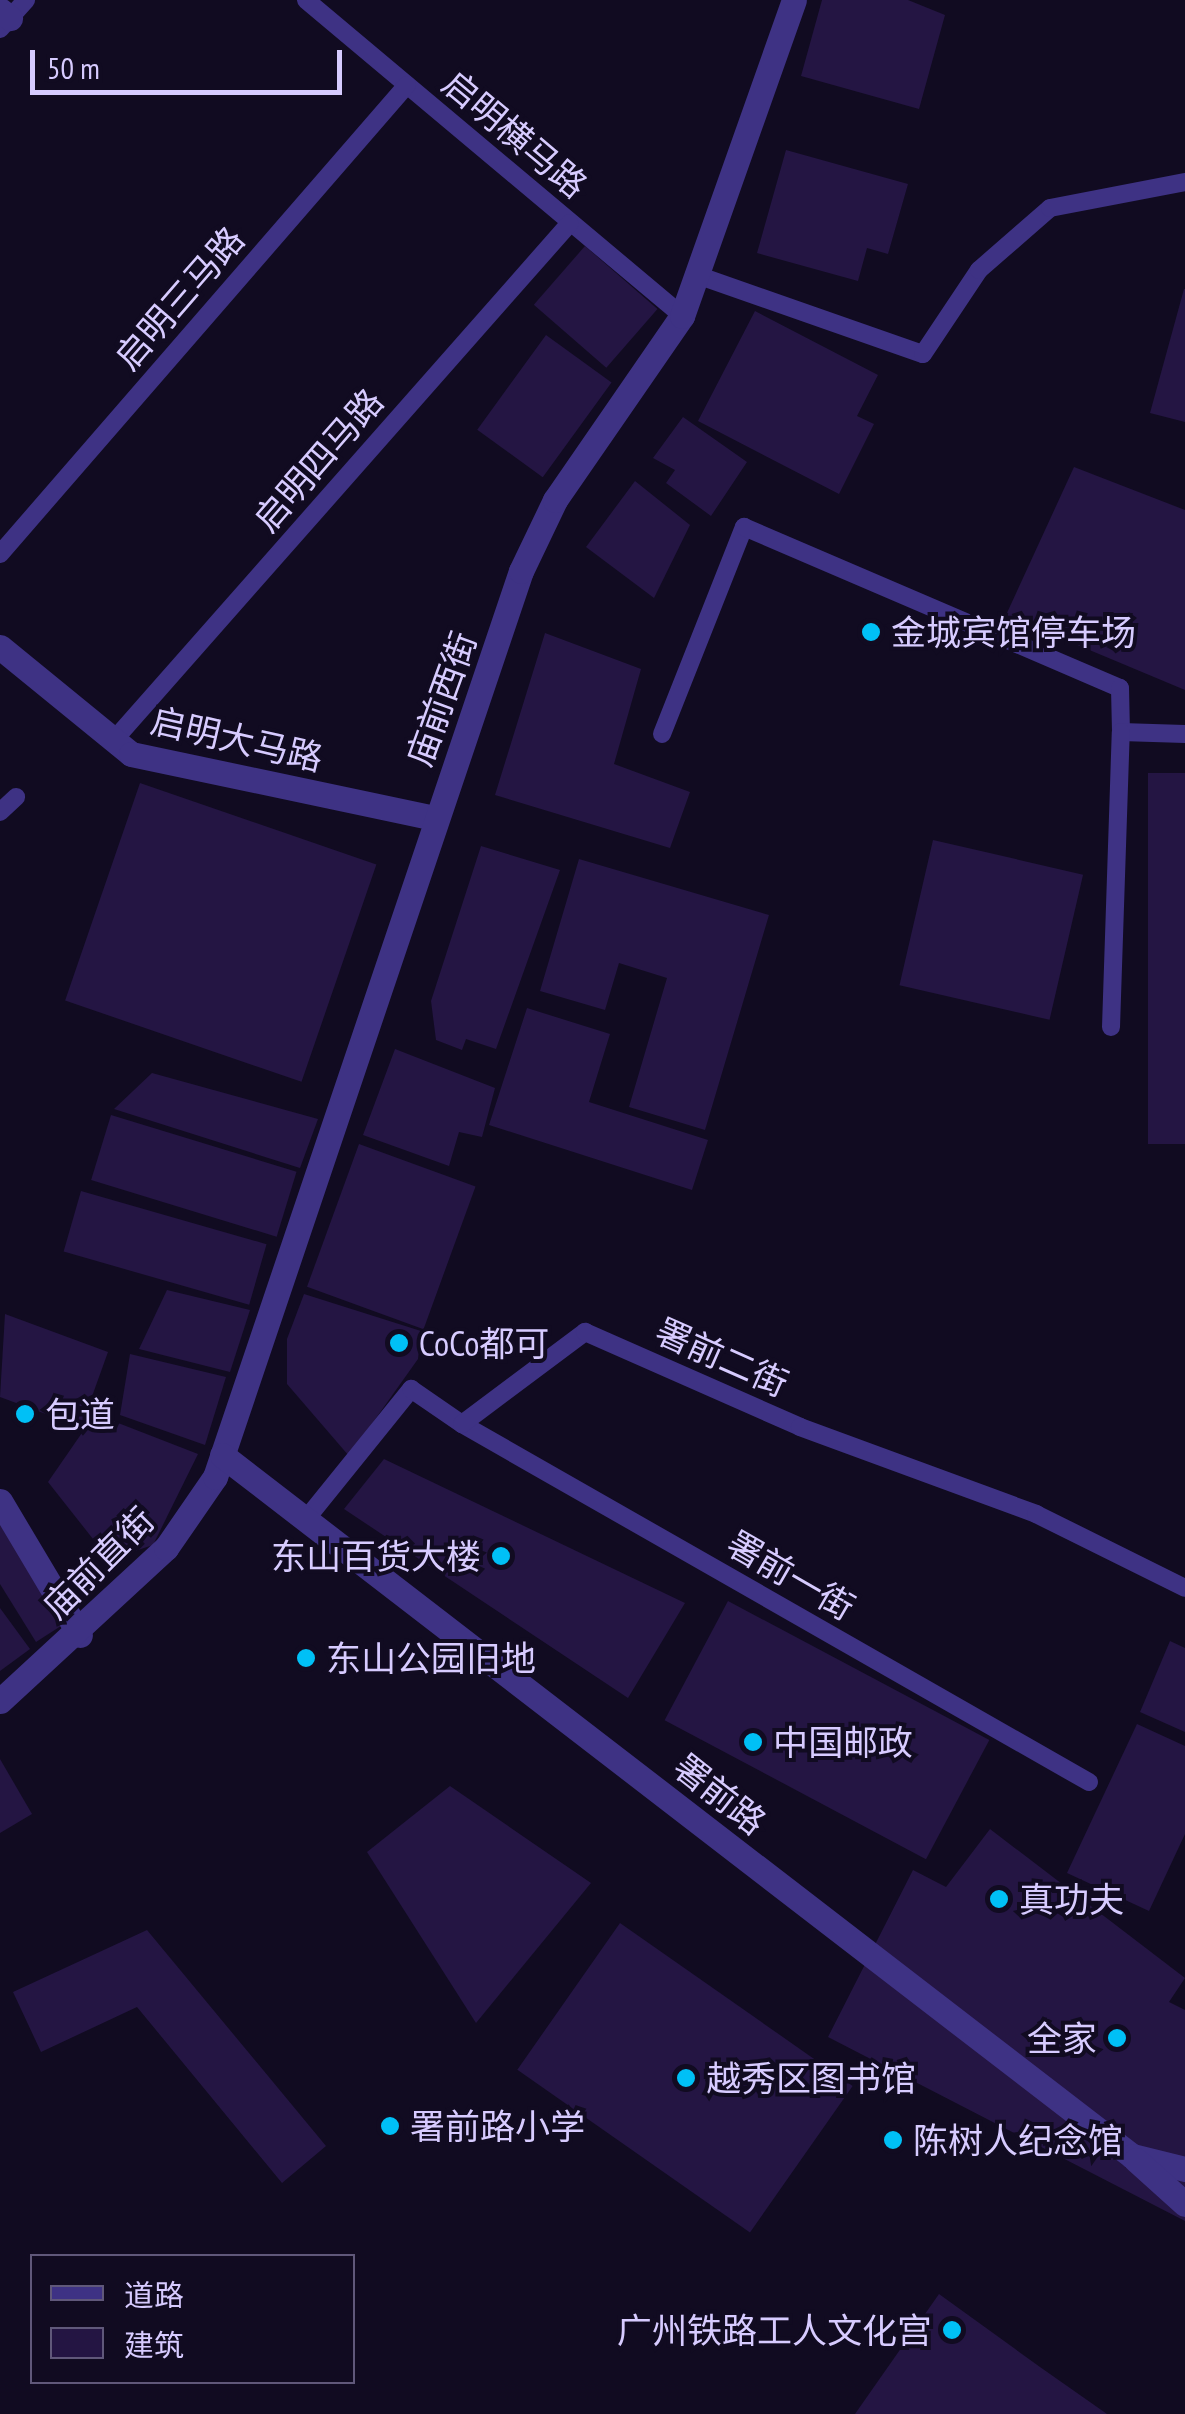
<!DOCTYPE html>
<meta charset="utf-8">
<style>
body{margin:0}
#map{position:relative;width:1185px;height:2414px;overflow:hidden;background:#110b21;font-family:"PT Sans Narrow","Noto Sans SC",sans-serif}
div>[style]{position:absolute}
.building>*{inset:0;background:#241543;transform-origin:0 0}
.service>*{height:18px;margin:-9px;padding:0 9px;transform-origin:9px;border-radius:9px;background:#3e3284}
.pedestrian>*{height:25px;margin:-12.5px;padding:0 12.5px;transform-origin:12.5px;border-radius:12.5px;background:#3e3284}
.minor>*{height:25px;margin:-12.5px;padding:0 12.5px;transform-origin:12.5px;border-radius:12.5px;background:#3e3284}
.tertiary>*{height:25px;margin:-12.5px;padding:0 12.5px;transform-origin:12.5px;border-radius:12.5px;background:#3e3284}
.dots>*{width:28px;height:28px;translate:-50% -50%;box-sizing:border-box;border:5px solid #110b21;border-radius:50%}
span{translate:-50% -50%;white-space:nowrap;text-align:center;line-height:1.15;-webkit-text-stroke:8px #110b21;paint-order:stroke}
.street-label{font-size:35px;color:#d7cbff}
.poi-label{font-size:35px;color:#d7cbff}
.left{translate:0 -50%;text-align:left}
.right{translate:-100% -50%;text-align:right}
.legend{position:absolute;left:30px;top:2254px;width:325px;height:130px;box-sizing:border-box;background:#110b21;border:2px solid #60587a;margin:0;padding:12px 18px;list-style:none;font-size:30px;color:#d7cbff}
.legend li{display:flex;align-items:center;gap:20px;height:50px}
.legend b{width:50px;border:2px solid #60587a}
.scale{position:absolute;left:30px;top:50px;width:312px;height:45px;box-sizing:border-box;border:5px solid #d7cbff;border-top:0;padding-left:12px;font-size:30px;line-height:35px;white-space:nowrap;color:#d7cbff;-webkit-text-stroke:8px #110b21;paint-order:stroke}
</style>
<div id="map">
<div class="building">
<i style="clip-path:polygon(822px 0,908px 0,945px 15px,919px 109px,801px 76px)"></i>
<i style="clip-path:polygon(786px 150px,908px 184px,888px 254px,867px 248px,858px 281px,757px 253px)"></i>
<i style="left:585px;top:246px;width:96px;height:78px;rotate:41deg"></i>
<i style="clip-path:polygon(1184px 289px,1185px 289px,1185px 422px,1150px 413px)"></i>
<i style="clip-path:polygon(755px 311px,878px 375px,857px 416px,874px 424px,839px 494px,698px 421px)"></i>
<i style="left:546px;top:335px;width:81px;height:117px;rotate:36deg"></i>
<i style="clip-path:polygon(683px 417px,747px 462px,711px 516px,666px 483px,675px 470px,653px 458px)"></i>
<i style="clip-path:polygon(1074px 467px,1185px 510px,1185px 690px,1006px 615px)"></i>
<i style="clip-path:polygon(635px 481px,690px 525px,654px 598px,586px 547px)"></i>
<i style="clip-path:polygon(545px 633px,641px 669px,614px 764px,690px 792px,670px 848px,495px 795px)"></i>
<i style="left:1148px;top:773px;width:37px;height:371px"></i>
<i style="left:140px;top:783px;width:250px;height:230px;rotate:19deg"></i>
<i style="left:933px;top:840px;width:154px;height:149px;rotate:13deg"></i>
<i style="clip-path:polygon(481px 846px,560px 870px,496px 1049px,466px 1039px,462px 1050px,436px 1040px,431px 1001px)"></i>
<i style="clip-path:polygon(579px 859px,769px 915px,705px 1130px,629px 1107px,667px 978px,619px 963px,605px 1010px,540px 991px)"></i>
<i style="clip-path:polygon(527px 1008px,610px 1034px,589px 1102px,708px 1140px,692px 1190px,489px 1125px)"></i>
<i style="clip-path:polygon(395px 1049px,495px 1088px,482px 1137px,459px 1132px,449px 1166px,363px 1135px)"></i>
<i style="clip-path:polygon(152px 1073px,318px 1119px,300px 1168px,114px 1109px)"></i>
<i style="left:111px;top:1115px;width:194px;height:68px;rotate:17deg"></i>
<i style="left:359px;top:1144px;width:124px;height:152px;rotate:20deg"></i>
<i style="left:81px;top:1191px;width:193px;height:63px;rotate:16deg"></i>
<i style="clip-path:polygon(167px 1290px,250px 1310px,230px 1372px,139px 1349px)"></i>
<i style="clip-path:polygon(304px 1294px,421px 1331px,418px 1359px,349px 1456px,287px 1384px,287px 1339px)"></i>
<i style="clip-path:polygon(5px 1314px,108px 1352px,81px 1427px,0 1397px)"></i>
<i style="clip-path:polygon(130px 1354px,226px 1377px,205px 1445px,120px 1415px)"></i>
<i style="clip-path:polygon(95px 1414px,198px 1454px,153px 1545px,123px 1555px,93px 1539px,48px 1482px)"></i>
<i style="clip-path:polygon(384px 1459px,685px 1603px,628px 1698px,344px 1509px)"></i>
<i style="clip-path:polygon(0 1520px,64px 1624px,36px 1642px,0 1584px)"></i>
<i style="left:728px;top:1601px;width:296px;height:135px;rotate:28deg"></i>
<i style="clip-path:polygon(0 1608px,30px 1649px,0 1671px)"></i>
<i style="clip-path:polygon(1170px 1641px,1185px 1648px,1185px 1732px,1140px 1712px)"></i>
<i style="clip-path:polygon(1137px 1724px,1185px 1746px,1185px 1834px,1149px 1911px,1067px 1873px)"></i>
<i style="clip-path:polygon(0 1759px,32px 1814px,0 1833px)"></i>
<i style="clip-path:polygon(450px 1786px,591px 1883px,476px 2023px,367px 1852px)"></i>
<i style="clip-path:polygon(990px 1829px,1185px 1978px,1169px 2002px,1185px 2010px,1185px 2221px,828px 2037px,913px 1870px,946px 1887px)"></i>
<i style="left:620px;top:1923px;width:284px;height:179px;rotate:35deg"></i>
<i style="clip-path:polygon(147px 1930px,326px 2146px,282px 2183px,137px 2007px,41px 2052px,13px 1992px)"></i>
<i style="clip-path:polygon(939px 2294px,1040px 2367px,1107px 2414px,855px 2414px)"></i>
</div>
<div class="service">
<i style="left:306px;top:0;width:491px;rotate:40deg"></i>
<i style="left:0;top:29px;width:39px;rotate:-48deg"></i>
<i style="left:697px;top:275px;width:239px;rotate:19.3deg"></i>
<i style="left:923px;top:354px;width:101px;rotate:-56.3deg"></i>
<i style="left:979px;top:270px;width:94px;rotate:-41.1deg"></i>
<i style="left:1050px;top:208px;width:137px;rotate:-10.9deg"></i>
<i style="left:0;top:554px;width:621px;rotate:-49.05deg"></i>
<i style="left:662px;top:734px;width:223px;rotate:-68.4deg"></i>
<i style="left:744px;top:527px;width:409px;rotate:23.2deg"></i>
<i style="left:1120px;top:688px;width:44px;rotate:88.7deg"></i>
<i style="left:1121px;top:732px;width:64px;rotate:1.8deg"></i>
<i style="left:114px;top:740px;width:689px;rotate:-48.59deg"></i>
<i style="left:0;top:812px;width:22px;rotate:-43deg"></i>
<i style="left:1111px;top:1027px;width:295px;rotate:-88.1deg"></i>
<i style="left:462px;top:1424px;width:722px;rotate:29.73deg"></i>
<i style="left:307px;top:1518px;width:166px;rotate:-51.1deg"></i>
<i style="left:411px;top:1389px;width:62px;rotate:34.5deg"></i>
<i style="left:462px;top:1424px;width:154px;rotate:-36.8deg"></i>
<i style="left:585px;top:1332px;width:235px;rotate:23.8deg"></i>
<i style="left:800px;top:1427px;width:252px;rotate:20.2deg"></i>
<i style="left:1036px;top:1514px;width:166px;rotate:26.4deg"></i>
</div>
<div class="pedestrian">
<i style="left:0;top:10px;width:13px;rotate:39deg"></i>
</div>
<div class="minor">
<i style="left:0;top:647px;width:169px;rotate:39.2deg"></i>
<i style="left:131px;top:754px;width:310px;rotate:11.9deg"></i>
<i style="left:0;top:1501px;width:156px;rotate:59.2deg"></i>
<i style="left:0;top:1701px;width:226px;rotate:-42.7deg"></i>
<i style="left:166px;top:1548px;width:86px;rotate:-55.4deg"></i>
<i style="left:215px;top:1477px;width:956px;rotate:-71.34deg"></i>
<i style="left:521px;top:571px;width:79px;rotate:-64.4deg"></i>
<i style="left:555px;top:500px;width:224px;rotate:-55.4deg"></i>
<i style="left:682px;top:316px;width:335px;rotate:-70.5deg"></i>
</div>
<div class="tertiary">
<i style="left:222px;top:1455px;width:1149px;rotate:37.61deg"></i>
<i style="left:1132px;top:2156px;width:55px;rotate:13.8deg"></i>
<i style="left:1136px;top:2160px;width:66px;rotate:41.9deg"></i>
</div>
<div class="dots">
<i style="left:871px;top:632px;background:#00c0f6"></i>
<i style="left:399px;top:1343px;background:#00c0f6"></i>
<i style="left:25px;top:1414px;background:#00c0f6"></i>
<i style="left:501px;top:1556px;background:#00c0f6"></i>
<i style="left:306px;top:1658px;background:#00c0f6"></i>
<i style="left:753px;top:1742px;background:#00c0f6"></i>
<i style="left:999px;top:1899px;background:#00c0f6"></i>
<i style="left:1117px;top:2038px;background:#00c0f6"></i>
<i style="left:686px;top:2078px;background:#00c0f6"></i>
<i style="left:390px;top:2126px;background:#00c0f6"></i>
<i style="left:893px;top:2140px;background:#00c0f6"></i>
<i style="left:952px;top:2330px;background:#00c0f6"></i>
</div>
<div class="street-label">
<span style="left:515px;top:134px;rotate:40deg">启明横马路</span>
<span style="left:179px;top:298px;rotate:-49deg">启明三马路</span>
<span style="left:318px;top:460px;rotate:-49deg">启明四马路</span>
<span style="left:441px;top:699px;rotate:-70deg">庙前西街</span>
<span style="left:237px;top:739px;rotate:13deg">启明大马路</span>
<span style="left:722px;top:1357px;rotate:24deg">署前二街</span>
<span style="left:98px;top:1563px;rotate:-45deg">庙前直街</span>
<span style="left:791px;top:1575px;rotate:30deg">署前一街</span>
<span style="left:720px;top:1794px;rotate:38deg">署前路</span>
</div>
<div class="poi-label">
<span class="left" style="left:891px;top:632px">金城宾馆停车场</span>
<span class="left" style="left:419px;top:1343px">CoCo都可</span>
<span class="left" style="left:45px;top:1414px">包道</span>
<span class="right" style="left:481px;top:1556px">东山百货大楼</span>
<span class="left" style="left:326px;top:1658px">东山公园旧地</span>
<span class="left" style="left:773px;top:1742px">中国邮政</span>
<span class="left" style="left:1019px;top:1899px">真功夫</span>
<span class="right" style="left:1097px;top:2038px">全家</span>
<span class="left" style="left:706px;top:2078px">越秀区图书馆</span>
<span class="left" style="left:410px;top:2126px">署前路小学</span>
<span class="left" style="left:913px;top:2140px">陈树人纪念馆</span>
<span class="right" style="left:932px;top:2330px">广州铁路工人文化宫</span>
</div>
<ul class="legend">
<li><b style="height:12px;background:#3e3284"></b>道路</li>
<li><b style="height:28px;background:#241543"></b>建筑</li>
</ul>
<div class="scale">50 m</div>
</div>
